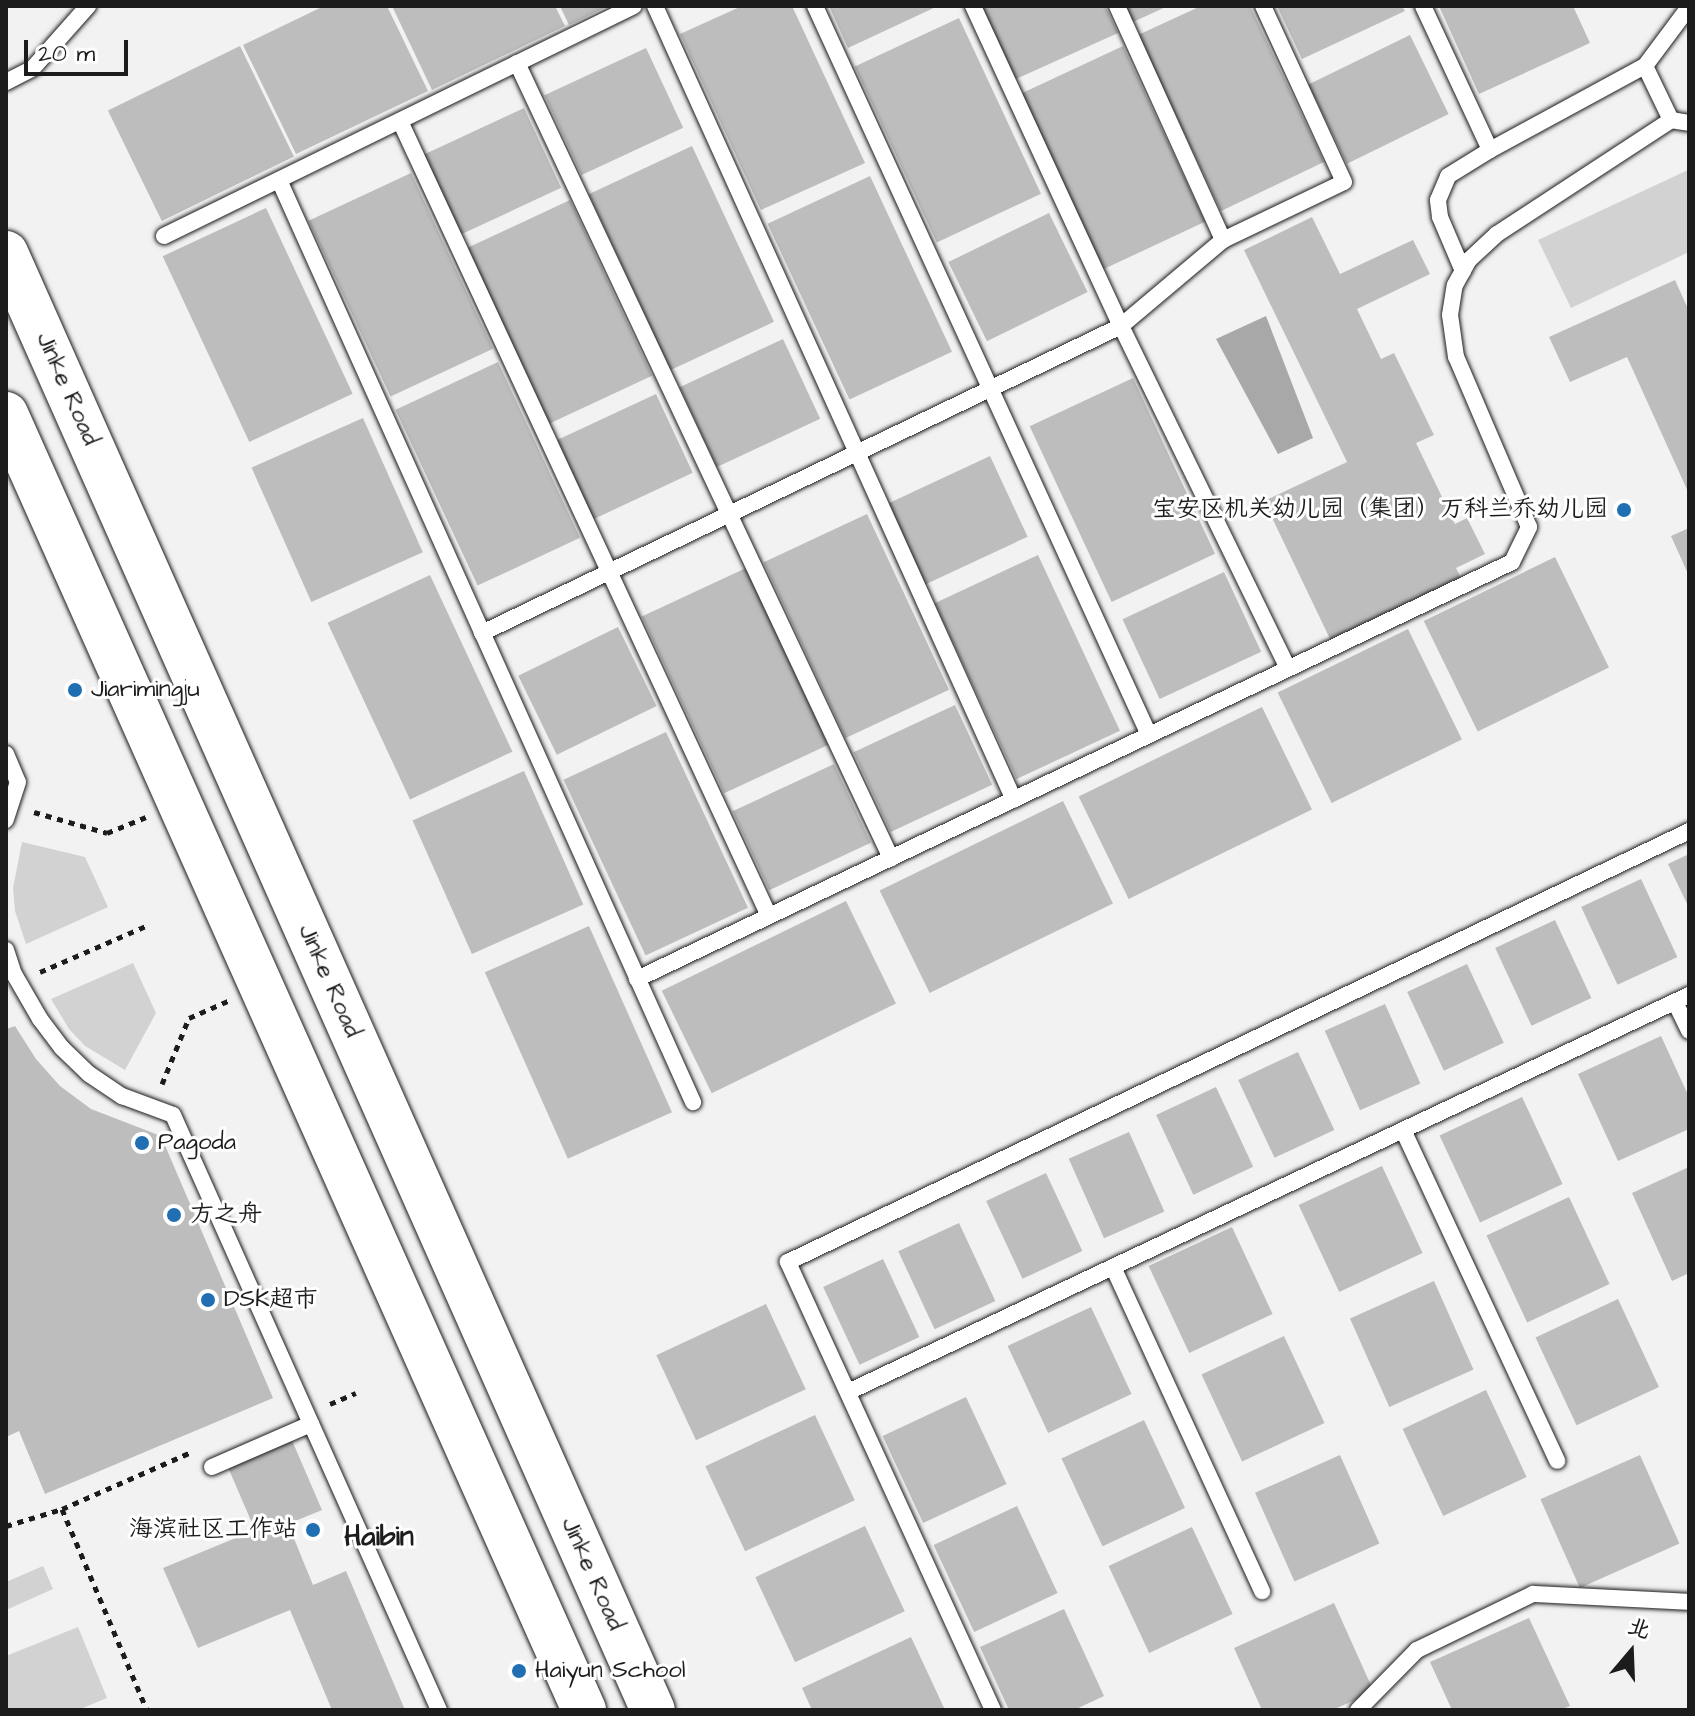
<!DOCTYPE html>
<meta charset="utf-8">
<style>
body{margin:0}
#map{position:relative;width:1695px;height:1716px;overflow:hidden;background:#f2f2f2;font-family:"Architects Daughter","LXGW WenKai TC",sans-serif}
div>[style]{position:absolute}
.green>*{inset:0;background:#d2d2d2}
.water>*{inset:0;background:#a8a8a8}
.building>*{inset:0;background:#bdbdbd;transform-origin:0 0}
.path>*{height:5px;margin-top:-2.5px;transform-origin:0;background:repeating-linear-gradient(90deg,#1c1c1c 0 6px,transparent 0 12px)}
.roads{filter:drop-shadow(0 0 2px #1c1c1c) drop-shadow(0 0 2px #1c1c1c)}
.service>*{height:16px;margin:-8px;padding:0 8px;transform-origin:8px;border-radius:8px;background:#fff}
.secondary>*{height:44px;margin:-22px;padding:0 22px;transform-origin:22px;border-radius:22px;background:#fff}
.dots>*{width:22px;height:22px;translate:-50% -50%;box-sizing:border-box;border:4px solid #fff;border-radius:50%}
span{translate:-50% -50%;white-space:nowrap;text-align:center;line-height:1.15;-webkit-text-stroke:6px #fff;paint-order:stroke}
.street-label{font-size:24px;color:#1c1c1c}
.poi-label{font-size:24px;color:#1c1c1c}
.right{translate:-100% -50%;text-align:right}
.left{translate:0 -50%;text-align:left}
.quarter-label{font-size:28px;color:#1c1c1c;font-weight:700}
.frame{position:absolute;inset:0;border:8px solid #1c1c1c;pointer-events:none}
.north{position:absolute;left:1591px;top:1612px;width:80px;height:80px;-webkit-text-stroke:6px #fff;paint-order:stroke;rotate:19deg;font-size:22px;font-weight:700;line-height:32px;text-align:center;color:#1c1c1c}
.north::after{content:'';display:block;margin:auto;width:28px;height:36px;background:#1c1c1c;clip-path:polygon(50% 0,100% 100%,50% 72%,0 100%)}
.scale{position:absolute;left:24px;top:40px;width:104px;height:36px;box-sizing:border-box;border:4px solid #1c1c1c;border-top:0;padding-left:10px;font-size:24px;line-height:28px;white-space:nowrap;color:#1c1c1c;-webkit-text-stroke:6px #fff;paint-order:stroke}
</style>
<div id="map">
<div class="green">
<i style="clip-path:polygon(1688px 170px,1689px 252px,1571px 308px,1538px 240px)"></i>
<i style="clip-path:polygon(22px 842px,85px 857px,108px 907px,26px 944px,15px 911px,13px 888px)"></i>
<i style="clip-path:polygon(133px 963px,156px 1013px,125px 1070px,85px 1046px,69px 1029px,51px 999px)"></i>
<i style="clip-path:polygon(43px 1566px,53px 1589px,6px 1610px,6px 1582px)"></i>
<i style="clip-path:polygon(78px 1627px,107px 1698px,78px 1710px,6px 1710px,6px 1656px)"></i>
</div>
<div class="water">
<i style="clip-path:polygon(1266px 316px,1313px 438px,1278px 454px,1216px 339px)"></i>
</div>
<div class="building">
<i style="clip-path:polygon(324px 6px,387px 6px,428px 91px,296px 154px,243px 45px)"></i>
<i style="clip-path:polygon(392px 6px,555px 6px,565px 26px,432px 90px)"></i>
<i style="clip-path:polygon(560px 6px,608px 6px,569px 25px)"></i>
<i style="clip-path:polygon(742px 6px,792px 6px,865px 163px,761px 210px,680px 34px)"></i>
<i style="clip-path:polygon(829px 6px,938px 6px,848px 48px)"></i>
<i style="clip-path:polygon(980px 6px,1105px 6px,1118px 33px,1014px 80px)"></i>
<i style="clip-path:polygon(1125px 6px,1168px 6px,1133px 22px)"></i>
<i style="clip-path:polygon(1201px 6px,1250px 6px,1324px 162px,1221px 211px,1138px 35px)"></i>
<i style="clip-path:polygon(1277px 6px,1402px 6px,1405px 11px,1302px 59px)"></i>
<i style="clip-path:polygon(1439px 6px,1573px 6px,1590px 43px,1479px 94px)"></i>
<i style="left:959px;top:18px;width:194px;height:115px;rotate:65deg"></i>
<i style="left:1410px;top:35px;width:88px;height:113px;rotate:64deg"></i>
<i style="left:240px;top:46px;width:123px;height:147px;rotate:64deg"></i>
<i style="left:1123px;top:46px;width:194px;height:114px;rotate:65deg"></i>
<i style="left:646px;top:48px;width:88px;height:112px;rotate:65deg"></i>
<i style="left:524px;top:108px;width:88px;height:112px;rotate:65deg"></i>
<i style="left:692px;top:146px;width:194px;height:114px;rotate:65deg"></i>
<i style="left:411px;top:173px;width:194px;height:113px;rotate:65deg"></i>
<i style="left:870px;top:176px;width:194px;height:113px;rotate:65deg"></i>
<i style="left:570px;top:200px;width:194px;height:113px;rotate:65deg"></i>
<i style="left:266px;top:208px;width:205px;height:114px;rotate:65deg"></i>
<i style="left:1049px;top:213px;width:88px;height:112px;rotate:64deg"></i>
<i style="clip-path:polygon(1312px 217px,1340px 274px,1413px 240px,1430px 274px,1357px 309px,1381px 359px,1394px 353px,1434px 435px,1416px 443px,1455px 524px,1467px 518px,1485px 554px,1456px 568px,1461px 578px,1331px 641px,1264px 501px,1347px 462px,1244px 250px)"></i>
<i style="clip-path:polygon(1675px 280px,1689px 311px,1689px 494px,1627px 357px,1570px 382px,1549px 337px)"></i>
<i style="left:783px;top:339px;width:88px;height:114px;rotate:65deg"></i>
<i style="left:498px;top:362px;width:194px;height:113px;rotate:65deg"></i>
<i style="left:1133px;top:378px;width:194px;height:114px;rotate:65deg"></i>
<i style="left:656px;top:394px;width:87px;height:112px;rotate:65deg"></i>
<i style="left:363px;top:418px;width:147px;height:122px;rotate:66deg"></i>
<i style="left:990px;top:456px;width:89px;height:113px;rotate:65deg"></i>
<i style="left:867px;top:514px;width:194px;height:114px;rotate:65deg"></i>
<i style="clip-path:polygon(1689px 528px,1689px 576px,1671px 536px)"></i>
<i style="left:1038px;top:555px;width:194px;height:114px;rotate:65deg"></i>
<i style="left:1555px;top:557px;width:123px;height:146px;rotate:64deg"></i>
<i style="left:746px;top:568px;width:195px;height:115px;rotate:65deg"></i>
<i style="left:1224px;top:572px;width:88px;height:112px;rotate:65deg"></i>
<i style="left:430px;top:575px;width:195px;height:113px;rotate:65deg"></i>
<i style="left:618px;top:627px;width:88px;height:111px;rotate:64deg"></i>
<i style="left:1408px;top:629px;width:123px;height:145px;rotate:64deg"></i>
<i style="left:955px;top:705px;width:88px;height:112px;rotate:65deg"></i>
<i style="left:1262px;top:707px;width:114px;height:204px;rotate:64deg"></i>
<i style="left:666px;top:732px;width:194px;height:113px;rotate:65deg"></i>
<i style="left:834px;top:764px;width:87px;height:112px;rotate:65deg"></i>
<i style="left:524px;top:771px;width:146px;height:122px;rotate:66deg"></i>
<i style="left:1063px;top:801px;width:114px;height:204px;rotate:64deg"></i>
<i style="clip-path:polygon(1689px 854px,1689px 908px,1668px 864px)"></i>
<i style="left:1641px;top:879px;width:86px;height:66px;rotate:65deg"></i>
<i style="left:846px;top:901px;width:114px;height:205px;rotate:64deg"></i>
<i style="left:1555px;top:920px;width:86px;height:66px;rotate:65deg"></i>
<i style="left:589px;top:926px;width:204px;height:114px;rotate:66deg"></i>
<i style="left:1467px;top:964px;width:87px;height:66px;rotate:65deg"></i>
<i style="left:1385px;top:1004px;width:87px;height:66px;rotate:66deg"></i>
<i style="clip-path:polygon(15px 1026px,36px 1059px,60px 1086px,91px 1109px,161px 1136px,273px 1398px,45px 1494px,19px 1431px,6px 1437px,6px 1029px)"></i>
<i style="clip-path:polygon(1661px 1036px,1689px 1097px,1689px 1129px,1618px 1161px,1578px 1074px)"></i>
<i style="left:1298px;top:1052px;width:86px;height:66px;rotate:65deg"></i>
<i style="left:1216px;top:1087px;width:88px;height:66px;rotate:65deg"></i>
<i style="left:1522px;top:1097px;width:96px;height:91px;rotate:65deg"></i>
<i style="left:1129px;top:1132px;width:87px;height:66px;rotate:66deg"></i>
<i style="left:1382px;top:1166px;width:96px;height:92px;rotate:65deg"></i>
<i style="clip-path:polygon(1689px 1167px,1689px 1273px,1672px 1281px,1632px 1193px)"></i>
<i style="left:1046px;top:1173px;width:86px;height:66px;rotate:65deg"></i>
<i style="left:1569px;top:1197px;width:96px;height:91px;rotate:65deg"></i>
<i style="left:959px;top:1223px;width:86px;height:67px;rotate:65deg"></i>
<i style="left:1232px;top:1227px;width:96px;height:92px;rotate:65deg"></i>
<i style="left:883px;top:1259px;width:86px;height:66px;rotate:65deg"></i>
<i style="left:1434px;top:1281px;width:97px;height:92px;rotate:66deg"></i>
<i style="left:1618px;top:1299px;width:97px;height:91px;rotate:65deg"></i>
<i style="left:766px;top:1304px;width:94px;height:121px;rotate:65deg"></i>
<i style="left:1091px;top:1307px;width:96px;height:92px;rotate:65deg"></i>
<i style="left:1284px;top:1336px;width:96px;height:91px;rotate:65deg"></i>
<i style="left:1486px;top:1390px;width:96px;height:92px;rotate:65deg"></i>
<i style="left:966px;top:1397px;width:96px;height:92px;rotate:65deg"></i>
<i style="left:815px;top:1415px;width:94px;height:121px;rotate:65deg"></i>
<i style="left:1144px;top:1420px;width:97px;height:91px;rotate:65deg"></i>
<i style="clip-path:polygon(291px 1438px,322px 1510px,288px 1524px,313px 1585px,346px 1571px,405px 1710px,332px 1710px,290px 1610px,198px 1648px,163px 1568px,255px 1530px,227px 1465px)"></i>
<i style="left:1340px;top:1455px;width:97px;height:93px;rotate:66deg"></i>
<i style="left:1640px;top:1455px;width:97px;height:109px;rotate:66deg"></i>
<i style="left:1017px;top:1506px;width:96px;height:92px;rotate:65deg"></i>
<i style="left:865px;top:1526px;width:94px;height:121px;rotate:65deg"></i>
<i style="left:1192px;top:1527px;width:96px;height:92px;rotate:65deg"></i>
<i style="clip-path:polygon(1334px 1603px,1374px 1692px,1332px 1710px,1262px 1710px,1234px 1648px)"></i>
<i style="clip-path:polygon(1064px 1609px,1104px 1696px,1074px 1710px,1009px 1710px,980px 1647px)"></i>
<i style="clip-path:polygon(1529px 1618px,1570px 1706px,1560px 1710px,1452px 1710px,1430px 1662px)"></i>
<i style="clip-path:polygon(911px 1637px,945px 1710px,812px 1710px,802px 1688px)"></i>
</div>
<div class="path">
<i style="left:34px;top:812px;width:76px;rotate:16deg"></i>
<i style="left:107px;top:833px;width:42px;rotate:-22.3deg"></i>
<i style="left:40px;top:972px;width:118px;rotate:-23.5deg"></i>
<i style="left:162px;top:1084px;width:71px;rotate:-67.8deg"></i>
<i style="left:189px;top:1018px;width:43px;rotate:-23.6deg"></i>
<i style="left:330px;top:1404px;width:28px;rotate:-23deg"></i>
<i style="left:62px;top:1509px;width:218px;rotate:67.1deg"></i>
<i style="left:6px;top:1526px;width:59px;rotate:-16.9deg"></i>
<i style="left:62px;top:1509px;width:141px;rotate:-23.8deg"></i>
</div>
<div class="roads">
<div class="service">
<i style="left:655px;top:6px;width:871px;rotate:65.67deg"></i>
<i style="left:815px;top:6px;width:802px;rotate:65.38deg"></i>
<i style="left:973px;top:6px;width:353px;rotate:65.2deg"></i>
<i style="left:1121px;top:326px;width:381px;rotate:64deg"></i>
<i style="left:1117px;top:6px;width:257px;rotate:65.6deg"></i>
<i style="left:1423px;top:6px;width:159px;rotate:65deg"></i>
<i style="left:1689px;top:7px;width:74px;rotate:126.7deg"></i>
<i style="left:1645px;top:66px;width:60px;rotate:64.3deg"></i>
<i style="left:1671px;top:120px;width:18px;rotate:9deg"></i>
<i style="left:517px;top:63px;width:879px;rotate:64.81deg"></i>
<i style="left:6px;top:82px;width:30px;rotate:-27deg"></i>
<i style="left:33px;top:68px;width:83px;rotate:-48.4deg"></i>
<i style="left:400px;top:121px;width:876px;rotate:65.1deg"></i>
<i style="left:279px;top:180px;width:1011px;rotate:65.82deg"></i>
<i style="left:164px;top:236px;width:523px;rotate:-26.08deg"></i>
<i style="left:1463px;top:271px;width:59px;rotate:-113.1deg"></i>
<i style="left:1440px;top:217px;width:17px;rotate:-97deg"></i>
<i style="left:1438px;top:200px;width:26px;rotate:-67deg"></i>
<i style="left:1448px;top:176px;width:49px;rotate:-31.8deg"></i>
<i style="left:1490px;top:150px;width:176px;rotate:-28.5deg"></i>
<i style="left:482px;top:633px;width:709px;rotate:-25.66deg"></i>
<i style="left:1121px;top:326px;width:133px;rotate:-40.1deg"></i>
<i style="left:1223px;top:240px;width:134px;rotate:-25.6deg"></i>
<i style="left:1344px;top:182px;width:194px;rotate:-114.7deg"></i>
<i style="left:6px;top:754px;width:30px;rotate:67deg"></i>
<i style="left:18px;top:782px;width:40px;rotate:108deg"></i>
<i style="left:6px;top:950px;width:25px;rotate:72deg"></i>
<i style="left:14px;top:974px;width:52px;rotate:60deg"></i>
<i style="left:40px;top:1019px;width:36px;rotate:53deg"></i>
<i style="left:62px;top:1048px;width:37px;rotate:44deg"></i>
<i style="left:89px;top:1074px;width:40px;rotate:34deg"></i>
<i style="left:122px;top:1096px;width:54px;rotate:20.4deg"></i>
<i style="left:173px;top:1115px;width:652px;rotate:65.91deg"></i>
<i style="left:637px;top:979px;width:969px;rotate:-25.48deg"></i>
<i style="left:1512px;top:562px;width:39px;rotate:-64deg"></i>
<i style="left:1529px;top:527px;width:185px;rotate:-113.2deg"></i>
<i style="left:1456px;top:357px;width:42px;rotate:-98.1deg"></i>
<i style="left:1450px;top:315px;width:30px;rotate:-81deg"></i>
<i style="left:1455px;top:285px;width:29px;rotate:-61deg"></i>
<i style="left:1469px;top:260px;width:38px;rotate:-43deg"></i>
<i style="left:1497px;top:234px;width:208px;rotate:-33.2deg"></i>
<i style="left:1675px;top:1002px;width:32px;rotate:64deg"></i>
<i style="left:1403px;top:1130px;width:365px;rotate:65deg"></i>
<i style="left:1113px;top:1267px;width:357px;rotate:65.3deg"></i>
<i style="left:848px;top:1392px;width:930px;rotate:-25.27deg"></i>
<i style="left:212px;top:1467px;width:108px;rotate:-23.5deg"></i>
<i style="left:993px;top:1710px;width:493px;rotate:-114.6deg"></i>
<i style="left:788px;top:1262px;width:999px;rotate:-25.56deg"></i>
<i style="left:1358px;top:1710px;width:84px;rotate:-45.5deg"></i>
<i style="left:1417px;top:1650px;width:129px;rotate:-25.8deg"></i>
<i style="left:1533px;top:1594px;width:156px;rotate:2.9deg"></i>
</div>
<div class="secondary">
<i style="left:6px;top:253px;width:1594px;rotate:66.06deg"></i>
<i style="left:6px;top:414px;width:1419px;rotate:65.96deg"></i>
</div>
</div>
<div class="dots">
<i style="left:1624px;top:510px;background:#1f6fb2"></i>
<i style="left:75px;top:690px;background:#1f6fb2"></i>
<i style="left:142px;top:1143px;background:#1f6fb2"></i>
<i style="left:174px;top:1215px;background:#1f6fb2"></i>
<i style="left:208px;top:1300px;background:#1f6fb2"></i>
<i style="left:313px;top:1530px;background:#1f6fb2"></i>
<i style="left:519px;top:1671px;background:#1f6fb2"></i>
</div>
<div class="street-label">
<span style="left:67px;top:389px;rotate:66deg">Jinke Road</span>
<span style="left:329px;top:981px;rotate:66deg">Jinke Road</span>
<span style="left:592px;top:1574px;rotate:66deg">Jinke Road</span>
</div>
<div class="poi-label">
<span class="right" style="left:1608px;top:510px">宝安区机关幼儿园（集团）万科兰乔幼儿园</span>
<span class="left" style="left:91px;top:690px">Jiarimingju</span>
<span class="left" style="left:158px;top:1143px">Pagoda</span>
<span class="left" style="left:190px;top:1215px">方之舟</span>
<span class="left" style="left:224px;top:1300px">DSK超市</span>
<span class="right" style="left:297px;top:1530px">海滨社区工作站</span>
<span class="left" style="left:535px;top:1671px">Haiyun School</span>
</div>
<div class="quarter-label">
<span style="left:379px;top:1537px">Haibin</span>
</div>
<div class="frame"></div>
<div class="north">北</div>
<div class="scale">20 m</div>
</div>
